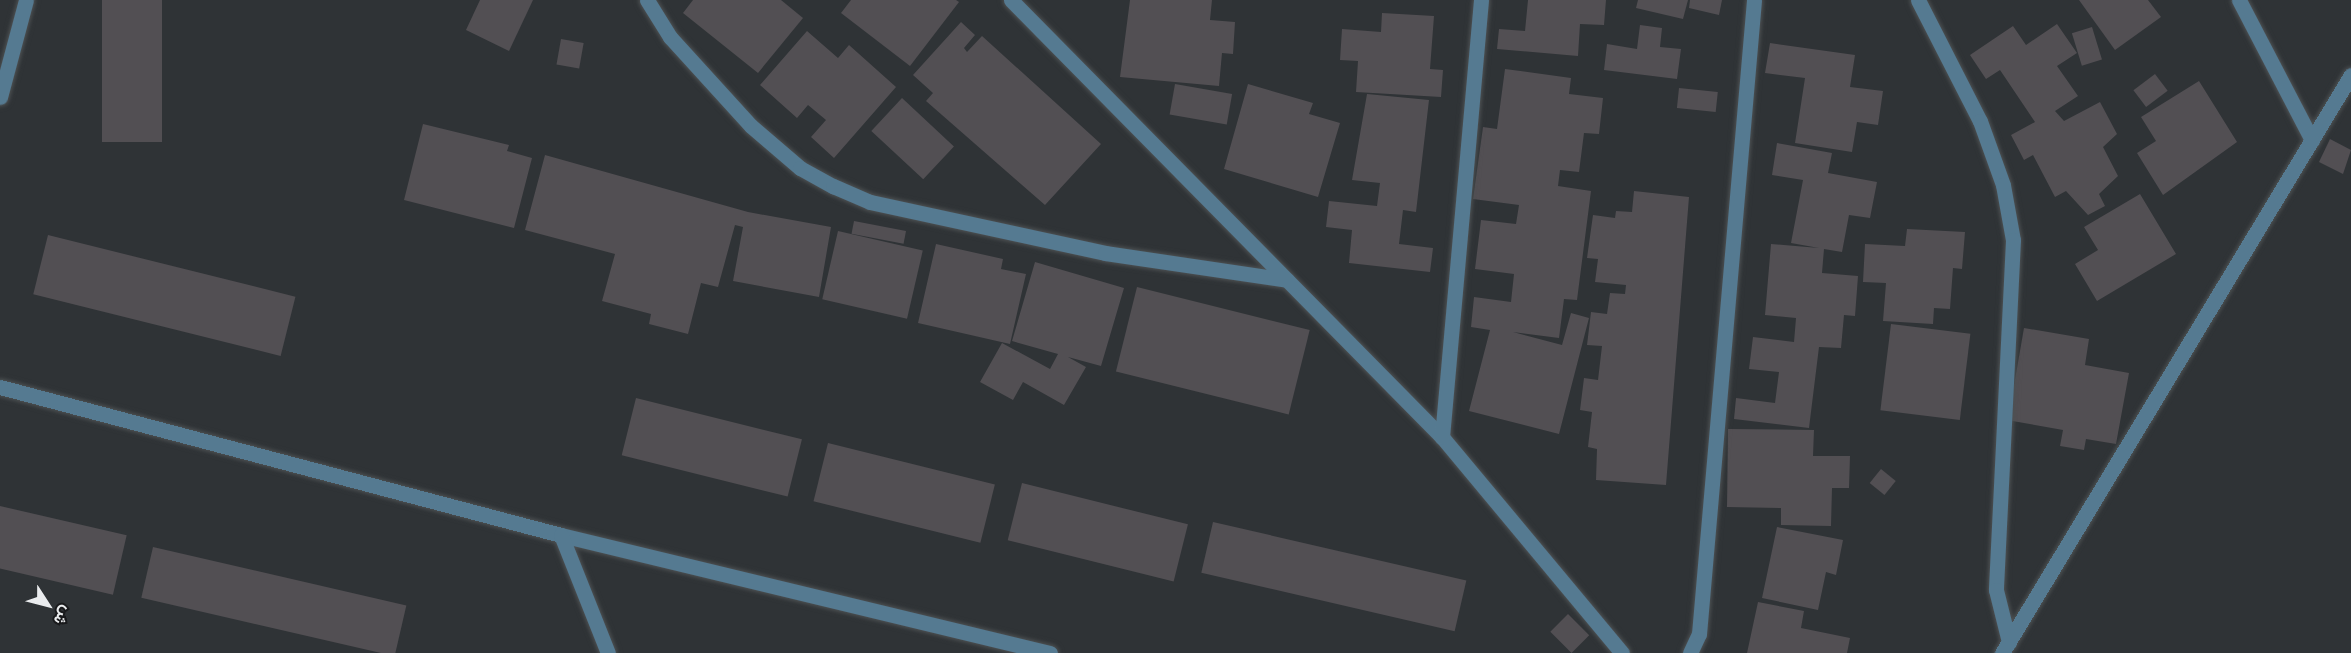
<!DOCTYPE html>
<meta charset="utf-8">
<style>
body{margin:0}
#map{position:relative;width:2351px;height:653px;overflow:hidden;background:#2f3336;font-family:"Space Grotesk",Vazirmatn,sans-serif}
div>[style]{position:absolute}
.building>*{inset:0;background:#524f53;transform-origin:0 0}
.roads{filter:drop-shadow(0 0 2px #4d5153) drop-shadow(0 0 2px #4d5153)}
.minor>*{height:15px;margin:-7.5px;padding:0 7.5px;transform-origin:7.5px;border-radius:7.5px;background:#557a91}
span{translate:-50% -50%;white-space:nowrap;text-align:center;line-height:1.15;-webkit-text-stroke:6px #191a1c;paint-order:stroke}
.north{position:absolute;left:18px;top:575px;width:60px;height:60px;-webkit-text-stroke:4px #191a1c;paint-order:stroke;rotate:126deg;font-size:16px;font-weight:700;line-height:24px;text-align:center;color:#eaecee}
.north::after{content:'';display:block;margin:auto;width:21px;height:27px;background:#eaecee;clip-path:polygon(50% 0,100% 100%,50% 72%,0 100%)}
</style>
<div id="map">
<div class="building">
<i style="left:102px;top:0;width:60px;height:142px"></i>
<i style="clip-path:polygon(480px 0,533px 0,509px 51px,466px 30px)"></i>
<i style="clip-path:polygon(693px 0,781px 0,803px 18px,758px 73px,683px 13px)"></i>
<i style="clip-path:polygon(851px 0,956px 0,959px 2px,910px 66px,841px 13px)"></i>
<i style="clip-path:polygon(1130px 0,1212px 0,1210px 20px,1235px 22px,1233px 54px,1222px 53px,1219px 86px,1120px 77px)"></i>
<i style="clip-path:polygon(1528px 0,1606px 0,1604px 25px,1580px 24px,1578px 56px,1497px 49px,1499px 29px,1525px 31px)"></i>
<i style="clip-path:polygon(1638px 0,1688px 0,1683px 19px,1636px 8px)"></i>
<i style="clip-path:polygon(1690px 0,1722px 0,1719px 15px,1689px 8px)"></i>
<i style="clip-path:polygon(2079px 0,2148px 0,2161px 17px,2115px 50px)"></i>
<i style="clip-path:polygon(1382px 13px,1434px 16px,1430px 69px,1443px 70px,1441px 97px,1356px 92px,1358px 61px,1340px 60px,1342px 29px,1381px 32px)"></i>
<i style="clip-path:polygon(961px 22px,975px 35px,964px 48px,967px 52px,982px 36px,1101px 144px,1045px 205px,926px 101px,933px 93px,913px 75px)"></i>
<i style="clip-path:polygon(2057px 24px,2077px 53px,2057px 66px,2078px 96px,2055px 111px,2064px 121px,2100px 102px,2117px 134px,2103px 147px,2118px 176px,2099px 194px,2105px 206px,2088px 215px,2066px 191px,2055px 197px,2033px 155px,2024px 160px,2011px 135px,2035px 122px,2000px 70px,1986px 79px,1970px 55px,2013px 26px,2026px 45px)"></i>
<i style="clip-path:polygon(1640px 25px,1662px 28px,1660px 47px,1681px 49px,1677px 79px,1604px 70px,1607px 44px,1637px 49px)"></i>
<i style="left:2092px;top:27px;width:34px;height:21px;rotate:73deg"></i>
<i style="clip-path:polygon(807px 31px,838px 58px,849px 45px,896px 87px,834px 158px,811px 137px,826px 120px,808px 105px,797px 118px,760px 85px)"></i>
<i style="left:561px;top:39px;width:23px;height:26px;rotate:10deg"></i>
<i style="clip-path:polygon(1770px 43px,1855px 55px,1850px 87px,1883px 91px,1878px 125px,1857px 122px,1852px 152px,1795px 143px,1805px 78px,1765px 73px)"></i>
<i style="clip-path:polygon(1505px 69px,1571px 78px,1569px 94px,1603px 98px,1599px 134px,1584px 133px,1579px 172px,1560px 170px,1558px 186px,1591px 191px,1577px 300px,1564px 299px,1559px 338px,1513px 332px,1562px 345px,1571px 313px,1589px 318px,1559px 434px,1469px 411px,1490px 330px,1471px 327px,1474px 297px,1511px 302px,1514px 274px,1475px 269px,1481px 220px,1516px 224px,1519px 205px,1473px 199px,1483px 127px,1497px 129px)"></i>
<i style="left:2155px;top:74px;width:21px;height:27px;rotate:53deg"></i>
<i style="clip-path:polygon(2199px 81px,2237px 142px,2163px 195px,2137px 153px,2156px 141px,2141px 117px)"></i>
<i style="left:1175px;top:84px;width:58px;height:31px;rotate:10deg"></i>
<i style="clip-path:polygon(1248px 84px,1313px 103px,1309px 114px,1340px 123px,1318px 197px,1224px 169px)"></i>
<i style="left:1679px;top:88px;width:39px;height:20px;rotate:6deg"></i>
<i style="clip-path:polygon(1367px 94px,1429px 100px,1416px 212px,1403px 210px,1399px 244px,1433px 248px,1430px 272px,1349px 263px,1352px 230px,1326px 227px,1329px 201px,1377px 206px,1380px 183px,1352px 180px)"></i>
<i style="left:902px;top:98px;width:71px;height:45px;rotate:43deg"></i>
<i style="clip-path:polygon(423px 124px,509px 145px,507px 151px,532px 158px,514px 228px,404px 200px)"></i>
<i style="clip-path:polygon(2330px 139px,2351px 150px,2343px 174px,2319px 162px)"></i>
<i style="clip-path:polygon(1777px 143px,1832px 153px,1828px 173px,1877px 182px,1870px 218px,1849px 215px,1842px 252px,1824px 249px,1822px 273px,1858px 276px,1855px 316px,1844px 315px,1841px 348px,1819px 347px,1809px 428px,1734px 419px,1736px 398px,1775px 403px,1779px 372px,1749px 369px,1753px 337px,1794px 342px,1796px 318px,1765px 315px,1771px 244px,1819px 248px,1791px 243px,1803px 180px,1772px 175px)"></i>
<i style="clip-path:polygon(545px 155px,748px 212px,831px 227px,819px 297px,733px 281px,743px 227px,735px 225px,718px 287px,701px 283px,688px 334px,649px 324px,651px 314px,602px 301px,615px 254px,525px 230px)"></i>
<i style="clip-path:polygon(1634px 191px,1689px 197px,1666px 485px,1596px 480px,1597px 449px,1588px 447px,1592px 412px,1580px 410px,1584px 378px,1598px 380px,1602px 346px,1587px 345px,1591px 312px,1607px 314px,1610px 293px,1625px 294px,1626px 285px,1595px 282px,1598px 259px,1587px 258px,1593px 215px,1615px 218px,1616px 211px,1632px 212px)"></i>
<i style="clip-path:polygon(2140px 194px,2176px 254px,2097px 301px,2075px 264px,2098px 250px,2084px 227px)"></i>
<i style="left:854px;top:221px;width:53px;height:13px;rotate:11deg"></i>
<i style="clip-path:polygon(1907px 229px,1965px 232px,1962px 269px,1953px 268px,1950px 309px,1934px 308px,1933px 324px,1883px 321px,1886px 283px,1863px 282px,1865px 244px,1905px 246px)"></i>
<i style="left:838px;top:231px;width:87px;height:70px;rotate:13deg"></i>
<i style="left:48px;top:235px;width:255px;height:61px;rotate:14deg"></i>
<i style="clip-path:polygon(936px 244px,1003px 259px,1001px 269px,1026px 274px,1010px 344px,918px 323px)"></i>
<i style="clip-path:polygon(1035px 262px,1124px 288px,1101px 366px,1068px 357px,1086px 367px,1064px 405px,1023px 382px,1013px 400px,980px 382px,1002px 343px,1050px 369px,1058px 354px,1012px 341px)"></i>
<i style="left:1137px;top:287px;width:178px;height:87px;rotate:14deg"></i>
<i style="left:1891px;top:324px;width:80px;height:87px;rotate:7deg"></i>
<i style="clip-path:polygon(2024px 328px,2089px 339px,2085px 365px,2129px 373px,2116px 444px,2086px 439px,2084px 450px,2060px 446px,2063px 430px,2001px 419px,2013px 391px)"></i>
<i style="left:636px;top:398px;width:171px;height:59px;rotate:14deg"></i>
<i style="clip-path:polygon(1728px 429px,1814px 430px,1813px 456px,1850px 456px,1849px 488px,1832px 488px,1831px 526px,1781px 525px,1781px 508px,1727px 507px)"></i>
<i style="left:828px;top:443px;width:172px;height:60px;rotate:14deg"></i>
<i style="left:1881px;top:469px;width:19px;height:18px;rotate:39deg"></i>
<i style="left:1022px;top:483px;width:171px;height:59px;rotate:14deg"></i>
<i style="left:0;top:506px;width:130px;height:61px;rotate:13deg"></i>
<i style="left:1213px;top:522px;width:260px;height:52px;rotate:13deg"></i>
<i style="clip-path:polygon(1777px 527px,1843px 540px,1836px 575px,1826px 572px,1818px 610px,1762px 598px)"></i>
<i style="left:153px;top:547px;width:260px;height:52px;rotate:13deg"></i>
<i style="clip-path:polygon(1758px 602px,1804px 611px,1801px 628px,1850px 638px,1847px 653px,1747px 653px)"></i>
<i style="left:1568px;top:614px;width:30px;height:25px;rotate:45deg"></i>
</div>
<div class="roads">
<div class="minor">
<i style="left:647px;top:0;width:44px;rotate:58.1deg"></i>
<i style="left:670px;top:37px;width:120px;rotate:47.7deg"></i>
<i style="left:751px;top:126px;width:65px;rotate:40.6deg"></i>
<i style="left:800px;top:168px;width:38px;rotate:29deg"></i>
<i style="left:833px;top:186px;width:40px;rotate:23.4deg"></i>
<i style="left:870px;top:202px;width:240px;rotate:12.2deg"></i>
<i style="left:1105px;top:253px;width:184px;rotate:8.4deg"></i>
<i style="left:1011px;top:0;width:614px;rotate:45.4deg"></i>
<i style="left:1442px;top:437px;width:281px;rotate:50.2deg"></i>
<i style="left:1918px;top:0;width:136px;rotate:62.9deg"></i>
<i style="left:1980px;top:121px;width:68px;rotate:70.2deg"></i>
<i style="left:2003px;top:185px;width:56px;rotate:79.7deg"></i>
<i style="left:2013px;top:240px;width:350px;rotate:92.8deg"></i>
<i style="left:1996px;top:590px;width:54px;rotate:76deg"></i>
<i style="left:2239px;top:0;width:158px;rotate:62.5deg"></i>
<i style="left:0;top:97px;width:100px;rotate:-75deg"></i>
<i style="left:0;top:387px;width:580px;rotate:14.78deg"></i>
<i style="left:561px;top:535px;width:503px;rotate:13.57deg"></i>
<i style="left:1442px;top:437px;width:439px;rotate:-84.9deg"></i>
<i style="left:561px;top:535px;width:127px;rotate:68.3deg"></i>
<i style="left:1690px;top:653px;width:21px;rotate:-65deg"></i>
<i style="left:1699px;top:634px;width:636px;rotate:-85.04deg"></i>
<i style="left:2002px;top:653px;width:675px;rotate:-58.88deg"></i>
</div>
</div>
<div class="north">ش</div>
</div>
